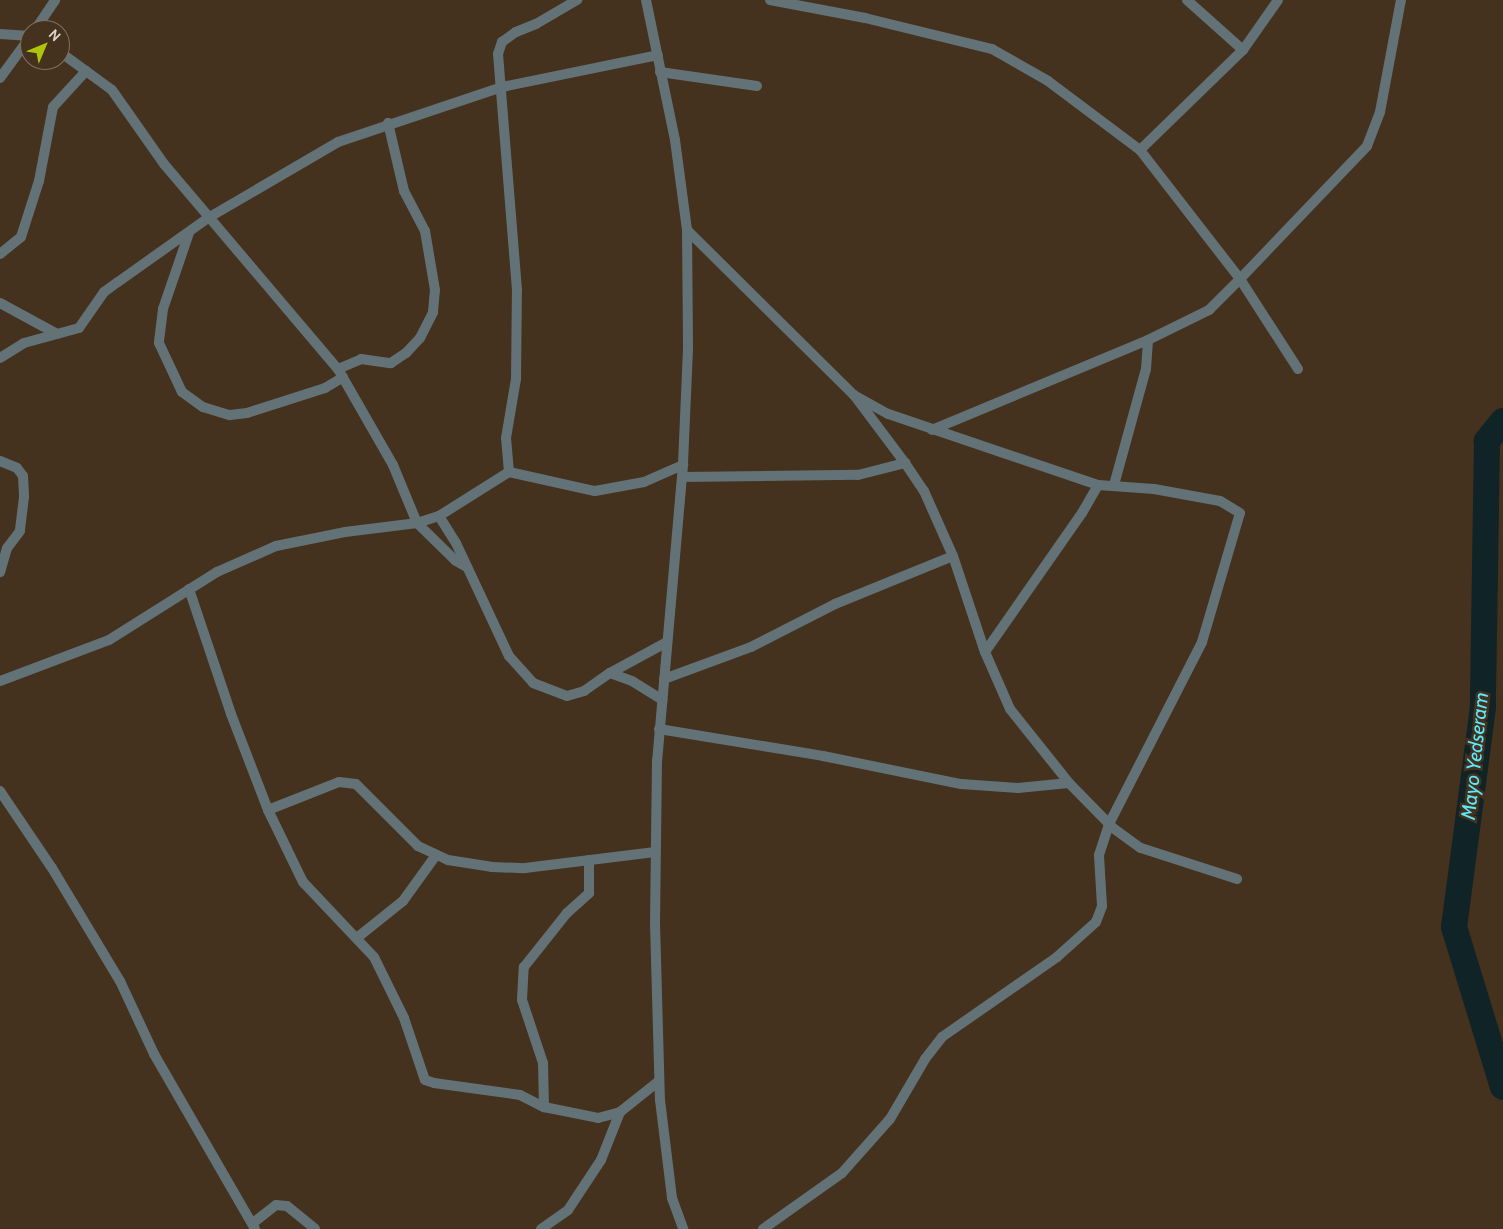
<!DOCTYPE html>
<style>
body{margin:0}
#map{position:relative;width:1503px;height:1229px;overflow:hidden;background:#44311e;font-family:Cabin,sans-serif}
div>[style]{position:absolute}
.river>*{height:26px;margin:-13px;padding:0 13px;transform-origin:13px;border-radius:13px;background:#102326}
.minor>*{height:10px;margin:-5px;padding:0 5px;transform-origin:5px;border-radius:5px;background:#637276}
span{translate:-50% -50%;white-space:nowrap;text-align:center;line-height:1.15;-webkit-text-stroke:5px #44311e;paint-order:stroke}
.water-label{font-size:20px;color:#5aeafe;font-style:italic}
.north{position:absolute;left:20px;top:20px;width:50px;height:50px;box-sizing:border-box;background:#44311e;border:1px solid #827161;border-radius:50%;rotate:45deg;font-size:14px;font-weight:700;line-height:20px;text-align:center;color:#ded1c6}
.north::after{content:'';display:block;margin:auto;width:18px;height:22px;background:#afc507;clip-path:polygon(50% 0,100% 100%,50% 72%,0 100%)}
</style>
<div id="map">
<div class="river">
<i style="left:1503px;top:421px;width:26px;rotate:129deg"></i>
<i style="left:1487px;top:441px;width:266px;rotate:90.9deg"></i>
<i style="left:1483px;top:707px;width:222px;rotate:97.5deg"></i>
<i style="left:1454px;top:927px;width:167px;rotate:73deg"></i>
</div>
<div class="minor">
<i style="left:646px;top:0;width:143px;rotate:78.3deg"></i>
<i style="left:675px;top:140px;width:91px;rotate:82.4deg"></i>
<i style="left:687px;top:230px;width:119px;rotate:89.5deg"></i>
<i style="left:688px;top:349px;width:116px;rotate:92.5deg"></i>
<i style="left:683px;top:465px;width:296px;rotate:95deg"></i>
<i style="left:657px;top:760px;width:163px;rotate:90.7deg"></i>
<i style="left:655px;top:923px;width:177px;rotate:88.4deg"></i>
<i style="left:660px;top:1100px;width:99px;rotate:83deg"></i>
<i style="left:672px;top:1198px;width:33px;rotate:70deg"></i>
<i style="left:770px;top:0;width:97px;rotate:10.7deg"></i>
<i style="left:865px;top:18px;width:131px;rotate:13.7deg"></i>
<i style="left:992px;top:49px;width:64px;rotate:29.7deg"></i>
<i style="left:1048px;top:81px;width:115px;rotate:36.9deg"></i>
<i style="left:1140px;top:150px;width:163px;rotate:52.2deg"></i>
<i style="left:1240px;top:279px;width:44px;rotate:135deg"></i>
<i style="left:1209px;top:310px;width:68px;rotate:153.8deg"></i>
<i style="left:1148px;top:340px;width:234px;rotate:157.4deg"></i>
<i style="left:1187px;top:0;width:75px;rotate:41.8deg"></i>
<i style="left:35px;top:30px;width:36px;rotate:-56deg"></i>
<i style="left:0;top:34px;width:30px;rotate:4deg"></i>
<i style="left:60px;top:52px;width:64px;rotate:36.2deg"></i>
<i style="left:112px;top:90px;width:90px;rotate:54.9deg"></i>
<i style="left:164px;top:164px;width:269px;rotate:49.7deg"></i>
<i style="left:338px;top:369px;width:111px;rotate:60.2deg"></i>
<i style="left:393px;top:465px;width:63px;rotate:67.5deg"></i>
<i style="left:417px;top:523px;width:54px;rotate:44.3deg"></i>
<i style="left:456px;top:561px;width:13px;rotate:29deg"></i>
<i style="left:660px;top:72px;width:98px;rotate:8.2deg"></i>
<i style="left:0;top:78px;width:51px;rotate:-53.8deg"></i>
<i style="left:1140px;top:150px;width:144px;rotate:-44.2deg"></i>
<i style="left:1243px;top:50px;width:61px;rotate:-55deg"></i>
<i style="left:687px;top:230px;width:235px;rotate:44.7deg"></i>
<i style="left:854px;top:395px;width:85px;rotate:53.1deg"></i>
<i style="left:905px;top:463px;width:34px;rotate:56deg"></i>
<i style="left:924px;top:491px;width:71px;rotate:66deg"></i>
<i style="left:953px;top:556px;width:101px;rotate:71.6deg"></i>
<i style="left:985px;top:652px;width:62px;rotate:66.3deg"></i>
<i style="left:1010px;top:709px;width:95px;rotate:51.4deg"></i>
<i style="left:1069px;top:783px;width:63px;rotate:45.6deg"></i>
<i style="left:1113px;top:828px;width:34px;rotate:36deg"></i>
<i style="left:1141px;top:848px;width:101px;rotate:17.9deg"></i>
<i style="left:189px;top:233px;width:80px;rotate:108.9deg"></i>
<i style="left:163px;top:309px;width:34px;rotate:97deg"></i>
<i style="left:159px;top:343px;width:54px;rotate:64.9deg"></i>
<i style="left:182px;top:392px;width:26px;rotate:36deg"></i>
<i style="left:203px;top:407px;width:28px;rotate:17deg"></i>
<i style="left:230px;top:415px;width:17px;rotate:-7deg"></i>
<i style="left:247px;top:413px;width:82px;rotate:-17.8deg"></i>
<i style="left:325px;top:388px;width:21px;rotate:-31deg"></i>
<i style="left:0;top:254px;width:27px;rotate:-39deg"></i>
<i style="left:21px;top:237px;width:59px;rotate:-72.2deg"></i>
<i style="left:39px;top:181px;width:75px;rotate:-79.3deg"></i>
<i style="left:53px;top:107px;width:49px;rotate:-47.5deg"></i>
<i style="left:0;top:303px;width:65px;rotate:28.5deg"></i>
<i style="left:0;top:358px;width:28px;rotate:-32deg"></i>
<i style="left:24px;top:343px;width:57px;rotate:-15.3deg"></i>
<i style="left:79px;top:328px;width:44px;rotate:-55.2deg"></i>
<i style="left:104px;top:292px;width:17px;rotate:-36deg"></i>
<i style="left:118px;top:282px;width:110px;rotate:-35.4deg"></i>
<i style="left:208px;top:218px;width:151px;rotate:-30.3deg"></i>
<i style="left:338px;top:142px;width:173px;rotate:-18.5deg"></i>
<i style="left:502px;top:87px;width:159px;rotate:-11.6deg"></i>
<i style="left:338px;top:369px;width:25px;rotate:-23deg"></i>
<i style="left:361px;top:359px;width:30px;rotate:8deg"></i>
<i style="left:391px;top:363px;width:18px;rotate:-34deg"></i>
<i style="left:406px;top:353px;width:21px;rotate:-47deg"></i>
<i style="left:420px;top:338px;width:29px;rotate:-63deg"></i>
<i style="left:433px;top:312px;width:22px;rotate:-85deg"></i>
<i style="left:435px;top:290px;width:60px;rotate:-99.6deg"></i>
<i style="left:425px;top:231px;width:45px;rotate:-117.7deg"></i>
<i style="left:404px;top:191px;width:70px;rotate:-103.2deg"></i>
<i style="left:1298px;top:369px;width:107px;rotate:-122.8deg"></i>
<i style="left:1240px;top:279px;width:184px;rotate:-46.3deg"></i>
<i style="left:1367px;top:146px;width:36px;rotate:-69deg"></i>
<i style="left:1380px;top:112px;width:114px;rotate:-79.4deg"></i>
<i style="left:0;top:461px;width:18px;rotate:22deg"></i>
<i style="left:17px;top:468px;width:10px;rotate:53deg"></i>
<i style="left:23px;top:476px;width:21px;rotate:87deg"></i>
<i style="left:24px;top:497px;width:34px;rotate:97deg"></i>
<i style="left:20px;top:531px;width:21px;rotate:127deg"></i>
<i style="left:7px;top:548px;width:25px;rotate:106deg"></i>
<i style="left:509px;top:472px;width:34px;rotate:-95deg"></i>
<i style="left:506px;top:438px;width:60px;rotate:-80.4deg"></i>
<i style="left:516px;top:379px;width:89px;rotate:-89.4deg"></i>
<i style="left:517px;top:290px;width:237px;rotate:-94.6deg"></i>
<i style="left:498px;top:54px;width:13px;rotate:-72deg"></i>
<i style="left:502px;top:42px;width:17px;rotate:-36deg"></i>
<i style="left:516px;top:32px;width:22px;rotate:-22deg"></i>
<i style="left:536px;top:24px;width:48px;rotate:-30.3deg"></i>
<i style="left:682px;top:477px;width:176px;rotate:-0.7deg"></i>
<i style="left:858px;top:475px;width:49px;rotate:-14.3deg"></i>
<i style="left:1114px;top:485px;width:120px;rotate:-74.6deg"></i>
<i style="left:1146px;top:369px;width:29px;rotate:-86deg"></i>
<i style="left:439px;top:516px;width:32px;rotate:58deg"></i>
<i style="left:456px;top:543px;width:125px;rotate:64.9deg"></i>
<i style="left:509px;top:656px;width:36px;rotate:48deg"></i>
<i style="left:533px;top:683px;width:36px;rotate:21deg"></i>
<i style="left:567px;top:696px;width:18px;rotate:-16deg"></i>
<i style="left:584px;top:691px;width:32px;rotate:-35deg"></i>
<i style="left:610px;top:673px;width:65px;rotate:-28.5deg"></i>
<i style="left:189px;top:589px;width:132px;rotate:71.4deg"></i>
<i style="left:231px;top:714px;width:103px;rotate:68.9deg"></i>
<i style="left:268px;top:810px;width:80px;rotate:64.1deg"></i>
<i style="left:303px;top:882px;width:103px;rotate:46.6deg"></i>
<i style="left:374px;top:957px;width:68px;rotate:63.8deg"></i>
<i style="left:404px;top:1018px;width:65px;rotate:71.3deg"></i>
<i style="left:425px;top:1080px;width:9px;rotate:18deg"></i>
<i style="left:434px;top:1083px;width:87px;rotate:7.9deg"></i>
<i style="left:520px;top:1095px;width:27px;rotate:27deg"></i>
<i style="left:544px;top:1107px;width:55px;rotate:11.5deg"></i>
<i style="left:598px;top:1118px;width:23px;rotate:-15deg"></i>
<i style="left:620px;top:1112px;width:50px;rotate:-38.5deg"></i>
<i style="left:985px;top:652px;width:169px;rotate:-55.1deg"></i>
<i style="left:1082px;top:513px;width:32px;rotate:-60deg"></i>
<i style="left:610px;top:673px;width:23px;rotate:20deg"></i>
<i style="left:632px;top:681px;width:36px;rotate:32deg"></i>
<i style="left:664px;top:679px;width:93px;rotate:-20.2deg"></i>
<i style="left:751px;top:647px;width:94px;rotate:-27.1deg"></i>
<i style="left:835px;top:604px;width:127px;rotate:-22.1deg"></i>
<i style="left:0;top:681px;width:116px;rotate:-20.6deg"></i>
<i style="left:109px;top:640px;width:128px;rotate:-32.2deg"></i>
<i style="left:217px;top:572px;width:64px;rotate:-23.8deg"></i>
<i style="left:276px;top:546px;width:70px;rotate:-11.5deg"></i>
<i style="left:345px;top:532px;width:73px;rotate:-7.1deg"></i>
<i style="left:417px;top:523px;width:23px;rotate:-18deg"></i>
<i style="left:439px;top:516px;width:83px;rotate:-32.2deg"></i>
<i style="left:509px;top:472px;width:88px;rotate:12.5deg"></i>
<i style="left:595px;top:491px;width:50px;rotate:-10.4deg"></i>
<i style="left:644px;top:482px;width:43px;rotate:-23.6deg"></i>
<i style="left:659px;top:729px;width:166px;rotate:9.3deg"></i>
<i style="left:823px;top:756px;width:141px;rotate:11.5deg"></i>
<i style="left:961px;top:784px;width:57px;rotate:4deg"></i>
<i style="left:1018px;top:788px;width:51px;rotate:-5.6deg"></i>
<i style="left:0;top:791px;width:93px;rotate:56deg"></i>
<i style="left:52px;top:868px;width:132px;rotate:59deg"></i>
<i style="left:120px;top:981px;width:81px;rotate:65deg"></i>
<i style="left:154px;top:1054px;width:202px;rotate:60deg"></i>
<i style="left:268px;top:810px;width:76px;rotate:-21.5deg"></i>
<i style="left:339px;top:782px;width:17px;rotate:7deg"></i>
<i style="left:356px;top:784px;width:88px;rotate:45deg"></i>
<i style="left:418px;top:846px;width:33px;rotate:25deg"></i>
<i style="left:448px;top:860px;width:45px;rotate:9deg"></i>
<i style="left:492px;top:867px;width:33px;rotate:2deg"></i>
<i style="left:525px;top:868px;width:131px;rotate:-7deg"></i>
<i style="left:358px;top:937px;width:58px;rotate:-38.7deg"></i>
<i style="left:403px;top:901px;width:57px;rotate:-54.3deg"></i>
<i style="left:544px;top:1107px;width:44px;rotate:-91.3deg"></i>
<i style="left:543px;top:1063px;width:66px;rotate:-108.4deg"></i>
<i style="left:522px;top:1000px;width:33px;rotate:-87deg"></i>
<i style="left:524px;top:967px;width:69px;rotate:-51.5deg"></i>
<i style="left:567px;top:913px;width:30px;rotate:-42deg"></i>
<i style="left:589px;top:893px;width:33px;rotate:-90deg"></i>
<i style="left:253px;top:1223px;width:29px;rotate:-38deg"></i>
<i style="left:276px;top:1205px;width:11px;rotate:5deg"></i>
<i style="left:287px;top:1206px;width:36px;rotate:39deg"></i>
<i style="left:541px;top:1229px;width:33px;rotate:-35deg"></i>
<i style="left:568px;top:1210px;width:60px;rotate:-56.6deg"></i>
<i style="left:601px;top:1160px;width:52px;rotate:-68.4deg"></i>
<i style="left:763px;top:1229px;width:97px;rotate:-35.3deg"></i>
<i style="left:842px;top:1173px;width:72px;rotate:-48.4deg"></i>
<i style="left:890px;top:1119px;width:69px;rotate:-59.7deg"></i>
<i style="left:925px;top:1059px;width:28px;rotate:-52deg"></i>
<i style="left:942px;top:1037px;width:140px;rotate:-34.8deg"></i>
<i style="left:1057px;top:957px;width:52px;rotate:-41.9deg"></i>
<i style="left:1096px;top:922px;width:17px;rotate:-69deg"></i>
<i style="left:1102px;top:906px;width:51px;rotate:-93.4deg"></i>
<i style="left:1099px;top:855px;width:33px;rotate:-72deg"></i>
<i style="left:1109px;top:824px;width:204px;rotate:-62.9deg"></i>
<i style="left:1202px;top:642px;width:134px;rotate:-73.6deg"></i>
<i style="left:1240px;top:513px;width:23px;rotate:-149deg"></i>
<i style="left:1220px;top:501px;width:67px;rotate:-169.7deg"></i>
<i style="left:1154px;top:489px;width:56px;rotate:-175.9deg"></i>
<i style="left:1098px;top:485px;width:222px;rotate:-161.3deg"></i>
<i style="left:888px;top:414px;width:39px;rotate:-151deg"></i>
</div>
<div class="water-label">
<span style="left:1475px;top:756px;rotate:-84deg">Mayo Yedseram</span>
</div>
<div class="north">N</div>
</div>
